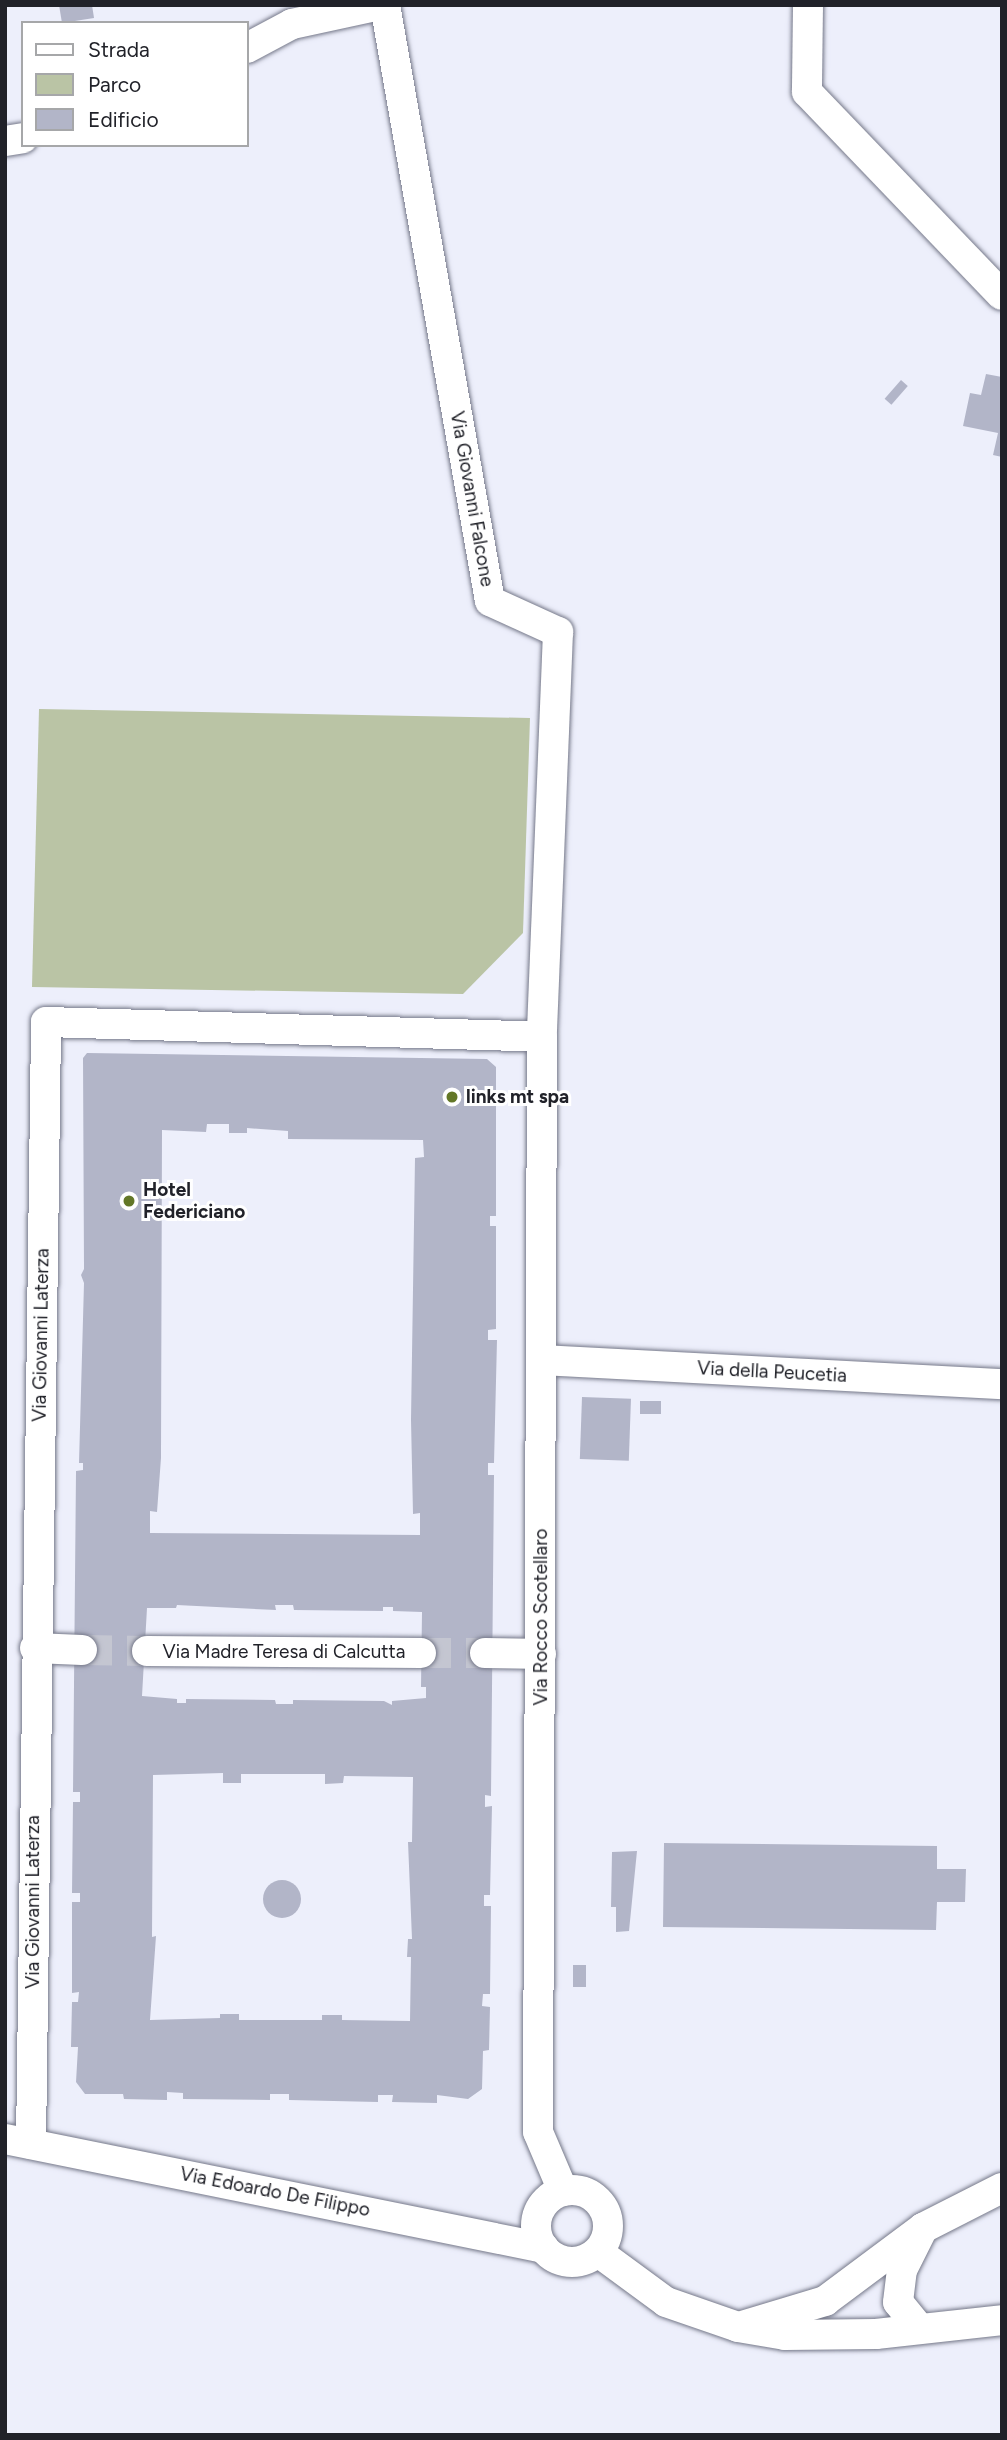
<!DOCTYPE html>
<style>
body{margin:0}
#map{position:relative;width:1007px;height:2440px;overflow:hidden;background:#edeffb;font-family:Figtree,sans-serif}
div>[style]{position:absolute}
.green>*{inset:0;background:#bac4a5}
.building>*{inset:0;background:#b2b5c8;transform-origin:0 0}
.round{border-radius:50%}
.minor-tunnel>*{height:30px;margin-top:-15px;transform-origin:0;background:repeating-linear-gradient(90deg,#c4c6d1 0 30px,transparent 0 45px)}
.roads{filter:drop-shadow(0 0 2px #757889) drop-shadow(0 0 2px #757889)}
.minor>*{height:30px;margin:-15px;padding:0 15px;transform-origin:15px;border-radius:15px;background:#fff}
.minor>.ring{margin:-15px;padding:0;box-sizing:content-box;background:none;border:30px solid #fff;border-radius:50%}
.dots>*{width:19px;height:19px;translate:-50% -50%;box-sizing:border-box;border:4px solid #fff;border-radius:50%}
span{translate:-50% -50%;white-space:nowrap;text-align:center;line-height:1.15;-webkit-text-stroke:6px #fff;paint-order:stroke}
.street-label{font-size:19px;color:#212229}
.poi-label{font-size:19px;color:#212229;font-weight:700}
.left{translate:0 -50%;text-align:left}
.frame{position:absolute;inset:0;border:7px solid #212229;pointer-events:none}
.legend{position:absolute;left:21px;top:21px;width:228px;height:126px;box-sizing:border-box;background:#fff;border:2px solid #a6a7a9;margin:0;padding:9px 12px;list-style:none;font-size:21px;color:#212229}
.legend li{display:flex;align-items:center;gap:14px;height:35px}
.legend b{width:35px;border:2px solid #a6a7a9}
</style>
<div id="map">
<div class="green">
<i style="clip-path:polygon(39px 709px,530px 718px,523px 933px,463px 994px,32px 987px)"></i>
</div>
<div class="building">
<i style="clip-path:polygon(59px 5px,92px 5px,94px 18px,62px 23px)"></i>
<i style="clip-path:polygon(986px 374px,1002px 377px,1002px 457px,993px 455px,998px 433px,963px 426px,970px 393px,981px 395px)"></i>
<i style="left:901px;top:380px;width:9px;height:25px;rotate:41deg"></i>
<i style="clip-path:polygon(evenodd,87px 1053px,487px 1059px,496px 1067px,496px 1216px,490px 1216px,490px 1226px,496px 1226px,496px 1329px,488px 1330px,488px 1340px,497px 1340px,494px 1463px,488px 1463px,488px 1475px,494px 1475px,491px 1796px,485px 1795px,485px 1807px,492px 1806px,490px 1895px,484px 1895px,484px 1906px,491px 1906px,490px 1994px,483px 1994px,482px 2006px,490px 2007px,489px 2050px,483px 2051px,482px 2089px,468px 2099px,437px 2095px,437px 2103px,392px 2102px,393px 2095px,378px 2095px,378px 2102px,289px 2100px,289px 2094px,270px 2094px,270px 2100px,183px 2099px,183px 2093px,167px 2092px,167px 2100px,124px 2099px,123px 2094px,85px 2094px,76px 2082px,78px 2047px,71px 2047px,72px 2002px,78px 2002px,79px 1992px,72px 1993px,72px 1902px,80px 1902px,80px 1893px,72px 1893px,73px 1802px,80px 1802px,80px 1792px,73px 1792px,76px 1471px,83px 1470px,83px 1463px,79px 1463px,84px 1283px,81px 1275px,84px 1269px,83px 1058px,87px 1053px,207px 1124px,229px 1124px,229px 1133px,247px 1133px,247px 1128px,288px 1131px,288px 1139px,423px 1140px,424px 1157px,415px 1158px,411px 1420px,413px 1514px,420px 1513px,420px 1535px,150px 1533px,150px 1511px,157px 1512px,161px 1458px,162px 1130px,206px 1132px,207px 1124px,87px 1053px,177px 1605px,276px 1610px,275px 1605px,293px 1605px,294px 1610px,383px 1611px,383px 1607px,393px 1607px,393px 1611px,422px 1612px,421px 1687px,426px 1687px,426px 1698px,392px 1701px,392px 1705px,384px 1701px,293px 1700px,293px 1704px,276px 1704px,275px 1700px,186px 1699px,186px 1703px,177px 1703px,177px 1699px,142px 1696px,147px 1608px,176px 1608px,177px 1605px,87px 1053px,223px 1773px,223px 1783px,241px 1783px,241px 1774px,325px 1774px,325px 1784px,343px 1783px,344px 1776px,413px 1777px,412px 1842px,408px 1842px,412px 1939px,408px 1939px,407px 1957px,411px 1957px,410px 2021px,342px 2020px,342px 2015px,322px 2015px,322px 2020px,239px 2020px,239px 2014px,220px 2014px,220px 2018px,150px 2020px,156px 1936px,152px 1937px,153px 1775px,223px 1773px)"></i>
<i style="left:582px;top:1397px;width:49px;height:62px;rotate:2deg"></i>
<i style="left:640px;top:1401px;width:21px;height:13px"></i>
<i style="clip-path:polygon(664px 1843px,937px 1846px,937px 1869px,966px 1869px,965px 1902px,937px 1902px,936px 1930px,663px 1927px)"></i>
<i style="clip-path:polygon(637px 1851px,629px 1931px,616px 1932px,616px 1907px,611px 1907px,612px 1852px)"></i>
<i class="round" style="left:263px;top:1880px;width:38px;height:38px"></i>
<i style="left:573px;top:1965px;width:13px;height:22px"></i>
</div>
<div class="minor-tunnel">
<i style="left:82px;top:1650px;width:65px;rotate:0.9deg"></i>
<i style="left:421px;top:1653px;width:64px"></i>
</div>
<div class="roads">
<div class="minor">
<i style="left:385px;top:5px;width:605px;rotate:80.01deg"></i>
<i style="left:490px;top:601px;width:75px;rotate:24.5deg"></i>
<i style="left:558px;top:632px;width:405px;rotate:92.3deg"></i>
<i style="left:542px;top:1037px;width:1095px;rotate:90.21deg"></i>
<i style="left:538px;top:2132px;width:64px;rotate:67deg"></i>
<i style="left:808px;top:5px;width:87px;rotate:90.7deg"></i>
<i style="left:807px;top:92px;width:281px;rotate:46.2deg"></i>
<i style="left:247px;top:48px;width:51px;rotate:-28.1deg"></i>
<i style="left:292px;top:24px;width:91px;rotate:-12.1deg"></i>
<i style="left:5px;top:141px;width:18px;rotate:-9deg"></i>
<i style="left:542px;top:1360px;width:461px;rotate:3deg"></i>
<i style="left:35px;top:1648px;width:47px;rotate:2.4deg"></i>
<i style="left:147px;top:1651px;width:274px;rotate:0.4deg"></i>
<i style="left:485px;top:1653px;width:56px;rotate:1deg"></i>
<i style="left:5px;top:2139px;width:550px;rotate:11.43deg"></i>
<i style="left:31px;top:2144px;width:1122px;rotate:-89.23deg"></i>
<i style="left:46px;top:1022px;width:496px;rotate:1.7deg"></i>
<i class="ring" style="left:536px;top:2190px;width:42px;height:42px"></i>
<i style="left:598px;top:2252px;width:84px;rotate:36.3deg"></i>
<i style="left:666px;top:2302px;width:76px;rotate:19.1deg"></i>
<i style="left:738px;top:2327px;width:48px;rotate:9.7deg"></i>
<i style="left:785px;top:2335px;width:91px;rotate:-0.6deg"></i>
<i style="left:876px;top:2334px;width:127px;rotate:-6.3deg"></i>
<i style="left:745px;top:2325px;width:84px;rotate:-16.7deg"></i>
<i style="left:825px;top:2301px;width:122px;rotate:-36.7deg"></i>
<i style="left:919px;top:2328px;width:33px;rotate:-129deg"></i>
<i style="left:898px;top:2302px;width:32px;rotate:-83deg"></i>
<i style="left:902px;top:2270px;width:47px;rotate:-63.4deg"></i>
<i style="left:923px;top:2228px;width:89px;rotate:-26.9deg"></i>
</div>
</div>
<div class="dots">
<i style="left:452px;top:1097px;background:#637727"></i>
<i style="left:129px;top:1201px;background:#637727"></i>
</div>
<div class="street-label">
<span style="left:472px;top:499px;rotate:80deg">Via Giovanni Falcone</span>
<span style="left:41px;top:1335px;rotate:-89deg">Via Giovanni Laterza</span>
<span style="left:772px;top:1372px;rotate:3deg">Via della Peucetia</span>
<span style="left:541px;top:1617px;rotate:-90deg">Via Rocco Scotellaro</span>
<span style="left:284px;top:1652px">Via Madre Teresa di Calcutta</span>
<span style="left:33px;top:1902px;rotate:-90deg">Via Giovanni Laterza</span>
<span style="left:275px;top:2192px;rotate:11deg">Via Edoardo De Filippo</span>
</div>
<div class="poi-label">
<span class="left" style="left:466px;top:1097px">links mt spa</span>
<span class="left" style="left:143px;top:1201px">Hotel<br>Federiciano</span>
</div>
<div class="frame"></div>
<ul class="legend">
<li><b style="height:9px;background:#fff"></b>Strada</li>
<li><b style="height:19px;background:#bac4a5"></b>Parco</li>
<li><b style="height:19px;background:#b2b5c8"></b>Edificio</li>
</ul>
</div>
